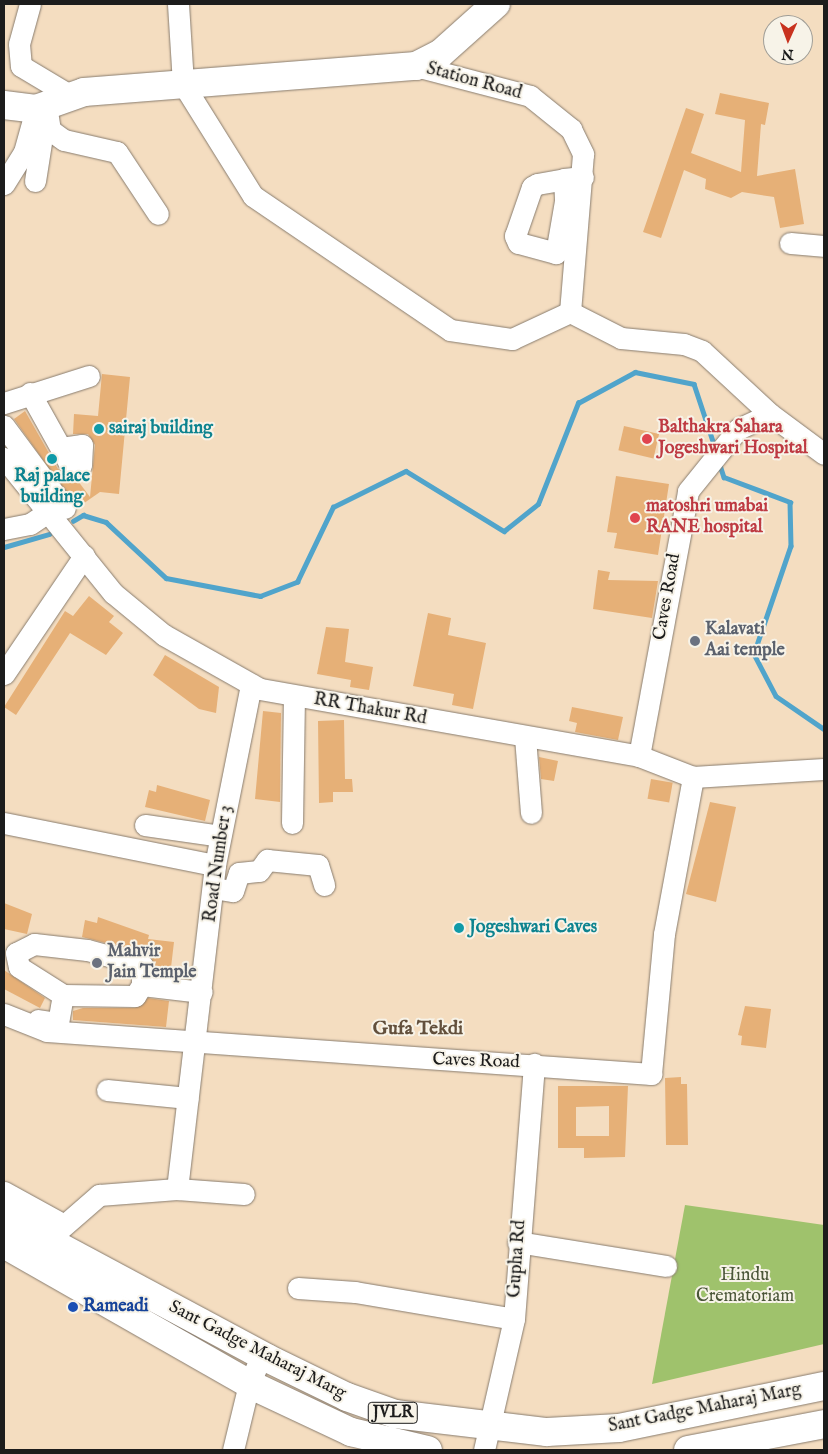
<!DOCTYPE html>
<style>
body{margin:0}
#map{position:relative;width:828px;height:1454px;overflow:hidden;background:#f4ddc0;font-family:"IM FELL English",serif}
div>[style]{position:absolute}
.green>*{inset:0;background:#9fc26c}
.stream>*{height:4.5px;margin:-2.25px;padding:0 2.25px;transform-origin:2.25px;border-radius:2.25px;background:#50a4cb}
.building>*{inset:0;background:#e6b077;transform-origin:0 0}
.roads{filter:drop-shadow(0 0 1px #887c6e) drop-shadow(0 0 1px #887c6e)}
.minor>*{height:21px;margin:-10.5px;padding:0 10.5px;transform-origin:10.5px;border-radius:10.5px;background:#fff}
.major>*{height:28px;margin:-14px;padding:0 14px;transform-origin:14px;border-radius:14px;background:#fff}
.dots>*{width:14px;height:14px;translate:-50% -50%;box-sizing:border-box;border:2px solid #f7f3e8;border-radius:50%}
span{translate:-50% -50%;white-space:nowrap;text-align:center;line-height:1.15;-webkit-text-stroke:4px #f7f3e8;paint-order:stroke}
.shield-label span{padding:1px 4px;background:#f7f3e8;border:1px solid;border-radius:4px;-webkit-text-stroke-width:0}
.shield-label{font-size:16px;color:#1c1c1c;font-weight:700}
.street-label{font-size:18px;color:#1c1c1c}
.culture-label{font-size:18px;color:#0d838f;font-weight:700}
.left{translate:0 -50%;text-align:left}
.health-label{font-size:18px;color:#be3a42;font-weight:700}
.worship-label{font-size:18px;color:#5b616d;font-weight:700}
.park-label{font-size:18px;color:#4a5638}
.transit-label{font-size:18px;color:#164399;font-weight:700}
.neighbourhood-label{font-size:19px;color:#63503c;font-weight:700}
.frame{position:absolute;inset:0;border:5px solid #1c1c1c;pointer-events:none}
.north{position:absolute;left:763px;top:15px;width:50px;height:50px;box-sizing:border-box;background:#f7f3e8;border:1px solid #9f9d96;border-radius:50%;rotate:182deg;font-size:14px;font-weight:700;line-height:20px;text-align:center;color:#1c1c1c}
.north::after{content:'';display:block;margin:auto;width:18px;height:22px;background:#c8321e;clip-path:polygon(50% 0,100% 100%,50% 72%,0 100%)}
</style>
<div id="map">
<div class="green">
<i style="clip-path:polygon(685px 1205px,824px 1225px,824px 1344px,652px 1384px)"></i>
</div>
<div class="stream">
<i style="left:719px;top:462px;width:16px;rotate:72deg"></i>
<i style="left:724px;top:477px;width:71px;rotate:20.7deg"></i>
<i style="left:790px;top:502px;width:44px;rotate:88.7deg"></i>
<i style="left:791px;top:546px;width:114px;rotate:108.9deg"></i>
<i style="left:754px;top:654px;width:47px;rotate:62.4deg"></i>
<i style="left:776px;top:696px;width:58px;rotate:34.5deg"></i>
<i style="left:73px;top:521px;width:12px;rotate:-31deg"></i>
<i style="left:83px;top:515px;width:24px;rotate:17deg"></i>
<i style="left:106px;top:522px;width:82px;rotate:43deg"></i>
<i style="left:166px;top:578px;width:96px;rotate:10.8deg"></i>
<i style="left:260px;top:596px;width:40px;rotate:-21deg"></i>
<i style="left:297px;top:582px;width:83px;rotate:-64.4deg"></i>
<i style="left:333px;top:507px;width:81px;rotate:-26.3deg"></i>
<i style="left:406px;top:471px;width:115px;rotate:31.5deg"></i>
<i style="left:504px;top:531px;width:43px;rotate:-38.5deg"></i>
<i style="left:538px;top:504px;width:109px;rotate:-68.4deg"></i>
<i style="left:578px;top:403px;width:65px;rotate:-28.5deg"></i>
<i style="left:635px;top:372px;width:60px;rotate:11.5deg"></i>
<i style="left:694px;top:384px;width:66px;rotate:71.6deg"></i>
<i style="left:4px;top:547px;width:47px;rotate:-16.1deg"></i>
</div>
<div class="building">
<i style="clip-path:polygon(720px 93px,769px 103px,765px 125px,761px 124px,757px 176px,795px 169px,804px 224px,780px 228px,774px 197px,742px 192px,731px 198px,705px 189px,706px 179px,684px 170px,661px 238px,643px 232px,686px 108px,704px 114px,691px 153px,741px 172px,745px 120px,715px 114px)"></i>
<i style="clip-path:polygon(102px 374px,130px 377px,119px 494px,100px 492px,77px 508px,14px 419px,25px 411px,58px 469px,75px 477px,90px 497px,95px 445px,88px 434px,73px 434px,74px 414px,98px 416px)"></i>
<i style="left:624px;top:426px;width:36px;height:25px;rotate:13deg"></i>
<i style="clip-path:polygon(616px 476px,669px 484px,658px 555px,614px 548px,617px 533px,607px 532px)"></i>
<i style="clip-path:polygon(598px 570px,610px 572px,608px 580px,658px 581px,652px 618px,593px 609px)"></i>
<i style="clip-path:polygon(89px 596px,114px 616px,109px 622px,123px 633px,106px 655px,70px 633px,16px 715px,4px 707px,65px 611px,73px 616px)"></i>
<i style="clip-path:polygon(428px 613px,451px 618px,448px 635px,486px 643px,473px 709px,452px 705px,454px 694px,413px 686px)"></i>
<i style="clip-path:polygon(326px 627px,349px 629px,345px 662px,373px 667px,369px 690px,350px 687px,351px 680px,317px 674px)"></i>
<i style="clip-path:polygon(165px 655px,219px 687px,216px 713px,199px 709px,153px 675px)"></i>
<i style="clip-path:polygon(572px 707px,623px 717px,618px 740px,575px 732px,577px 723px,569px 721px)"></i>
<i style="clip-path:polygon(263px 711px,281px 713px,280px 802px,255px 799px)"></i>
<i style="clip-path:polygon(344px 720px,345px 779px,352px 779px,353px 792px,333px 792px,333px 802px,319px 803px,318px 721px)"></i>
<i style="clip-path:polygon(539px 757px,558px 761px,554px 781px,541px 779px)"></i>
<i style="left:651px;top:779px;width:22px;height:20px;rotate:10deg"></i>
<i style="clip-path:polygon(157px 785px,210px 800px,205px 821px,145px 807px,149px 790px,156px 792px)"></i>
<i style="clip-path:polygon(710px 802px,736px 807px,716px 902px,686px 894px)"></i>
<i style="clip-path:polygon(4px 903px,32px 914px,27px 934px,4px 929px)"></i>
<i style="clip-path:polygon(98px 917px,149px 935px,148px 939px,174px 942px,170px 976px,154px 974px,152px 958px,145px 953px,82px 937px,85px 920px,97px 923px)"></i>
<i style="clip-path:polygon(4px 970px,45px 998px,40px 1008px,4px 989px)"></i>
<i style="clip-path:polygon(148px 998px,169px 1001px,166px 1027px,73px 1020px,73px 1011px,83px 1008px,135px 1008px)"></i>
<i style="clip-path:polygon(745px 1006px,771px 1009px,766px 1048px,741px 1045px,742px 1036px,738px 1035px)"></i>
<i style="clip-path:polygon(681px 1077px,681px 1084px,687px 1084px,688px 1145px,666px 1145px,665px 1078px)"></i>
<i style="clip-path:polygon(evenodd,558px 1086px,628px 1086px,625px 1157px,584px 1158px,584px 1148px,558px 1148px,558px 1086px,609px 1106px,609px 1136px,576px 1136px,576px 1107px,609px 1106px)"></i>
</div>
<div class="roads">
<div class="minor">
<i style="left:30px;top:4px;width:41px;rotate:105.4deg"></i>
<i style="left:19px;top:44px;width:22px;rotate:85deg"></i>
<i style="left:21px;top:66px;width:58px;rotate:31deg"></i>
<i style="left:178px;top:4px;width:80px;rotate:86.4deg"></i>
<i style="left:183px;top:84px;width:132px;rotate:58deg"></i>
<i style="left:253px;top:196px;width:238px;rotate:34.2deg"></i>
<i style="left:450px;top:330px;width:63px;rotate:8.3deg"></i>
<i style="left:512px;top:339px;width:64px;rotate:-25deg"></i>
<i style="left:416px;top:66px;width:118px;rotate:14.7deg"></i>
<i style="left:530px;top:96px;width:53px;rotate:38.8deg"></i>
<i style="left:571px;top:129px;width:28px;rotate:64deg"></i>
<i style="left:583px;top:154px;width:159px;rotate:94.7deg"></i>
<i style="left:570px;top:312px;width:57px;rotate:27deg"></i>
<i style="left:621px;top:338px;width:63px;rotate:5.4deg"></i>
<i style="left:684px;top:344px;width:19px;rotate:21deg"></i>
<i style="left:702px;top:351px;width:93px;rotate:42.8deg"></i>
<i style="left:770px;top:414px;width:67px;rotate:36.5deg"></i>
<i style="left:46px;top:105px;width:25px;rotate:81deg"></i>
<i style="left:50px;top:130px;width:17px;rotate:36deg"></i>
<i style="left:64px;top:140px;width:54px;rotate:12.8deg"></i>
<i style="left:117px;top:152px;width:74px;rotate:56.5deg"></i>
<i style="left:564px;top:179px;width:22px;rotate:87deg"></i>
<i style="left:565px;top:201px;width:53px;rotate:99.8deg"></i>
<i style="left:556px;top:253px;width:39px;rotate:-165deg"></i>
<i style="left:518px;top:243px;width:8px;rotate:-113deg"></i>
<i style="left:515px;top:236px;width:52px;rotate:-70.9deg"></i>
<i style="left:532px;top:187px;width:6px;rotate:-31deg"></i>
<i style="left:537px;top:184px;width:27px;rotate:-10deg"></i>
<i style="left:564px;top:179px;width:19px;rotate:-6deg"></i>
<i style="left:35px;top:181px;width:52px;rotate:-81.1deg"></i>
<i style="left:4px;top:184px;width:38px;rotate:-58deg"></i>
<i style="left:24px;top:152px;width:45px;rotate:-74.4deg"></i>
<i style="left:790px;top:243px;width:34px;rotate:5deg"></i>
<i style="left:30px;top:393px;width:80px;rotate:60.9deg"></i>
<i style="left:69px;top:463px;width:12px;rotate:9deg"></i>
<i style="left:81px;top:465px;width:20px;rotate:-87deg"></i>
<i style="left:82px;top:445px;width:21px;rotate:172deg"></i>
<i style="left:4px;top:403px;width:89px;rotate:-17.6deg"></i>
<i style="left:4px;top:426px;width:102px;rotate:53.4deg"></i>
<i style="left:4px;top:458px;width:174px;rotate:51.1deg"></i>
<i style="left:113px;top:593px;width:66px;rotate:39.5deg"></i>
<i style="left:164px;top:635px;width:110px;rotate:29.4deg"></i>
<i style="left:260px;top:689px;width:385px;rotate:10deg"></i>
<i style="left:639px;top:756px;width:58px;rotate:21.3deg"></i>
<i style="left:693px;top:777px;width:131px;rotate:-3.5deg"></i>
<i style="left:4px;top:529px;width:26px;rotate:-11deg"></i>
<i style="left:30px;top:524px;width:22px;rotate:-34deg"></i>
<i style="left:4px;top:674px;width:143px;rotate:-55.9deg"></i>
<i style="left:525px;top:737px;width:76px;rotate:85.5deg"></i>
<i style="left:639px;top:756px;width:269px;rotate:-79.5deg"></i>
<i style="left:688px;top:491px;width:80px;rotate:-51.1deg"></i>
<i style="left:738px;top:429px;width:35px;rotate:-25deg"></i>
<i style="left:4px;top:823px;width:215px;rotate:11.3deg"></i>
<i style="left:292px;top:823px;width:126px;rotate:-89.1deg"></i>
<i style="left:145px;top:825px;width:76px;rotate:8.3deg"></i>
<i style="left:213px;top:888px;width:20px;rotate:9deg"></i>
<i style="left:233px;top:891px;width:19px;rotate:-72deg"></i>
<i style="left:239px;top:873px;width:20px;rotate:-6deg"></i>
<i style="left:259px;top:871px;width:14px;rotate:-54deg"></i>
<i style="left:267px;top:860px;width:51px;rotate:5.6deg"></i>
<i style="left:318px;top:865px;width:21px;rotate:73deg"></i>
<i style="left:142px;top:985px;width:20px;rotate:-90deg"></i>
<i style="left:142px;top:965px;width:57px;rotate:-164.7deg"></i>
<i style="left:87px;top:950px;width:53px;rotate:-173.5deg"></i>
<i style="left:34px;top:944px;width:20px;rotate:153deg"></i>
<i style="left:16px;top:953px;width:14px;rotate:78deg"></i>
<i style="left:19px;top:967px;width:52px;rotate:32.5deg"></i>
<i style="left:63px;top:995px;width:72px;rotate:0.8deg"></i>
<i style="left:135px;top:996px;width:13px;rotate:-58deg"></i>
<i style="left:142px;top:985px;width:60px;rotate:6.7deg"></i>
<i style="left:4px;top:1014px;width:46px;rotate:21.6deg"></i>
<i style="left:47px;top:1031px;width:606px;rotate:4.07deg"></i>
<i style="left:651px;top:1074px;width:141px;rotate:-84.7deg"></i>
<i style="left:664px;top:934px;width:160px;rotate:-79.5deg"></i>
<i style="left:38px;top:1020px;width:20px;rotate:9deg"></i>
<i style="left:58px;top:1023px;width:28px;rotate:-80deg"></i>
<i style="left:107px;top:1090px;width:81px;rotate:5.6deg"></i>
<i style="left:177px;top:1189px;width:67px;rotate:4.3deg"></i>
<i style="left:4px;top:1192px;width:68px;rotate:28.8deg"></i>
<i style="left:45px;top:1242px;width:72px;rotate:-41deg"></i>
<i style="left:99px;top:1195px;width:78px;rotate:-4.4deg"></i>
<i style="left:177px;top:1189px;width:326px;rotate:-83.3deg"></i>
<i style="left:215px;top:865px;width:184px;rotate:-78.7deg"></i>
<i style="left:518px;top:1242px;width:150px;rotate:9.2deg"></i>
<i style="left:298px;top:1288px;width:57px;rotate:4deg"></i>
<i style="left:355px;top:1292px;width:161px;rotate:9.6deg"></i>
<i style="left:233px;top:1450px;width:68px;rotate:-76.4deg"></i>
<i style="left:249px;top:1384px;width:32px;rotate:-66deg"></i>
<i style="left:484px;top:1450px;width:134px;rotate:-77.1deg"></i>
<i style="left:514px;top:1319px;width:256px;rotate:-85.5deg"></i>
</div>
<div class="major">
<i style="left:4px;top:105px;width:32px;rotate:7deg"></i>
<i style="left:36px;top:109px;width:51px;rotate:-19.5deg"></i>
<i style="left:84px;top:92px;width:333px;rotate:-4.5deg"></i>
<i style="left:416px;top:66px;width:27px;rotate:-27deg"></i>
<i style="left:440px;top:54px;width:75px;rotate:-41.8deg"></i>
<i style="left:4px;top:1217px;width:298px;rotate:28.2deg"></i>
<i style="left:267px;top:1358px;width:89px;rotate:26deg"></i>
<i style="left:347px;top:1397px;width:51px;rotate:19.5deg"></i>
<i style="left:395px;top:1414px;width:153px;rotate:6.8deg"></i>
<i style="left:547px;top:1432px;width:72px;rotate:-3.2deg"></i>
<i style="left:619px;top:1428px;width:209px;rotate:-11.6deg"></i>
<i style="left:4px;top:1244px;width:282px;rotate:29.7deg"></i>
<i style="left:249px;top:1384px;width:113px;rotate:25.2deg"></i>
<i style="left:351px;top:1432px;width:79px;rotate:13.2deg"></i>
<i style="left:688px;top:1450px;width:138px;rotate:-10.8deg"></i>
</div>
</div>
<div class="dots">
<i style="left:99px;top:429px;background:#0f9aa8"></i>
<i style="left:647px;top:439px;background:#e0444e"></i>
<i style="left:52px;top:459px;background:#0f9aa8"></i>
<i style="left:635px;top:518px;background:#e0444e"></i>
<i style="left:695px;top:641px;background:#6b7280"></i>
<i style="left:459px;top:928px;background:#0f9aa8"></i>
<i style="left:97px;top:963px;background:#6b7280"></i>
<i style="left:73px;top:1307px;background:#1a4fb4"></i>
</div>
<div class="shield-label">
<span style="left:393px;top:1413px">JVLR</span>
</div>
<div class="street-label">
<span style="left:474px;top:82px;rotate:15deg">Station Road</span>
<span style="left:668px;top:597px;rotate:-80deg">Caves Road</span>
<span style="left:370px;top:710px;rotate:10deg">RR Thakur Rd</span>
<span style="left:219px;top:864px;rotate:-82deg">Road Number 3</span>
<span style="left:476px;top:1062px;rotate:2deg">Caves Road</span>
<span style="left:518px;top:1259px;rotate:-86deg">Gupha Rd</span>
<span style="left:257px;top:1351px;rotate:27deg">Sant Gadge Maharaj Marg</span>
<span style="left:705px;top:1409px;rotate:-11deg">Sant Gadge Maharaj Marg</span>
</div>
<div class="culture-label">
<span class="left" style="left:109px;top:429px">sairaj building</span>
<span style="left:52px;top:488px">Raj palace<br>building</span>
<span class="left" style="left:469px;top:928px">Jogeshwari Caves</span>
</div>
<div class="health-label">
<span class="left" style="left:658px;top:439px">Balthakra Sahara<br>Jogeshwari Hospital</span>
<span class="left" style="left:646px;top:518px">matoshri umabai<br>RANE hospital</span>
</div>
<div class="worship-label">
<span class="left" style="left:705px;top:641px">Kalavati<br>Aai temple</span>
<span class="left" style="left:107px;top:963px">Mahvir<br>Jain Temple</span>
</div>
<div class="park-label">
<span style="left:745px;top:1287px">Hindu<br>Crematoriam</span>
</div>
<div class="transit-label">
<span class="left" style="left:83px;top:1307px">Rameadi</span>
</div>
<div class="neighbourhood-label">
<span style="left:418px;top:1030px">Gufa Tekdi</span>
</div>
<div class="frame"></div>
<div class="north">N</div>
</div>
